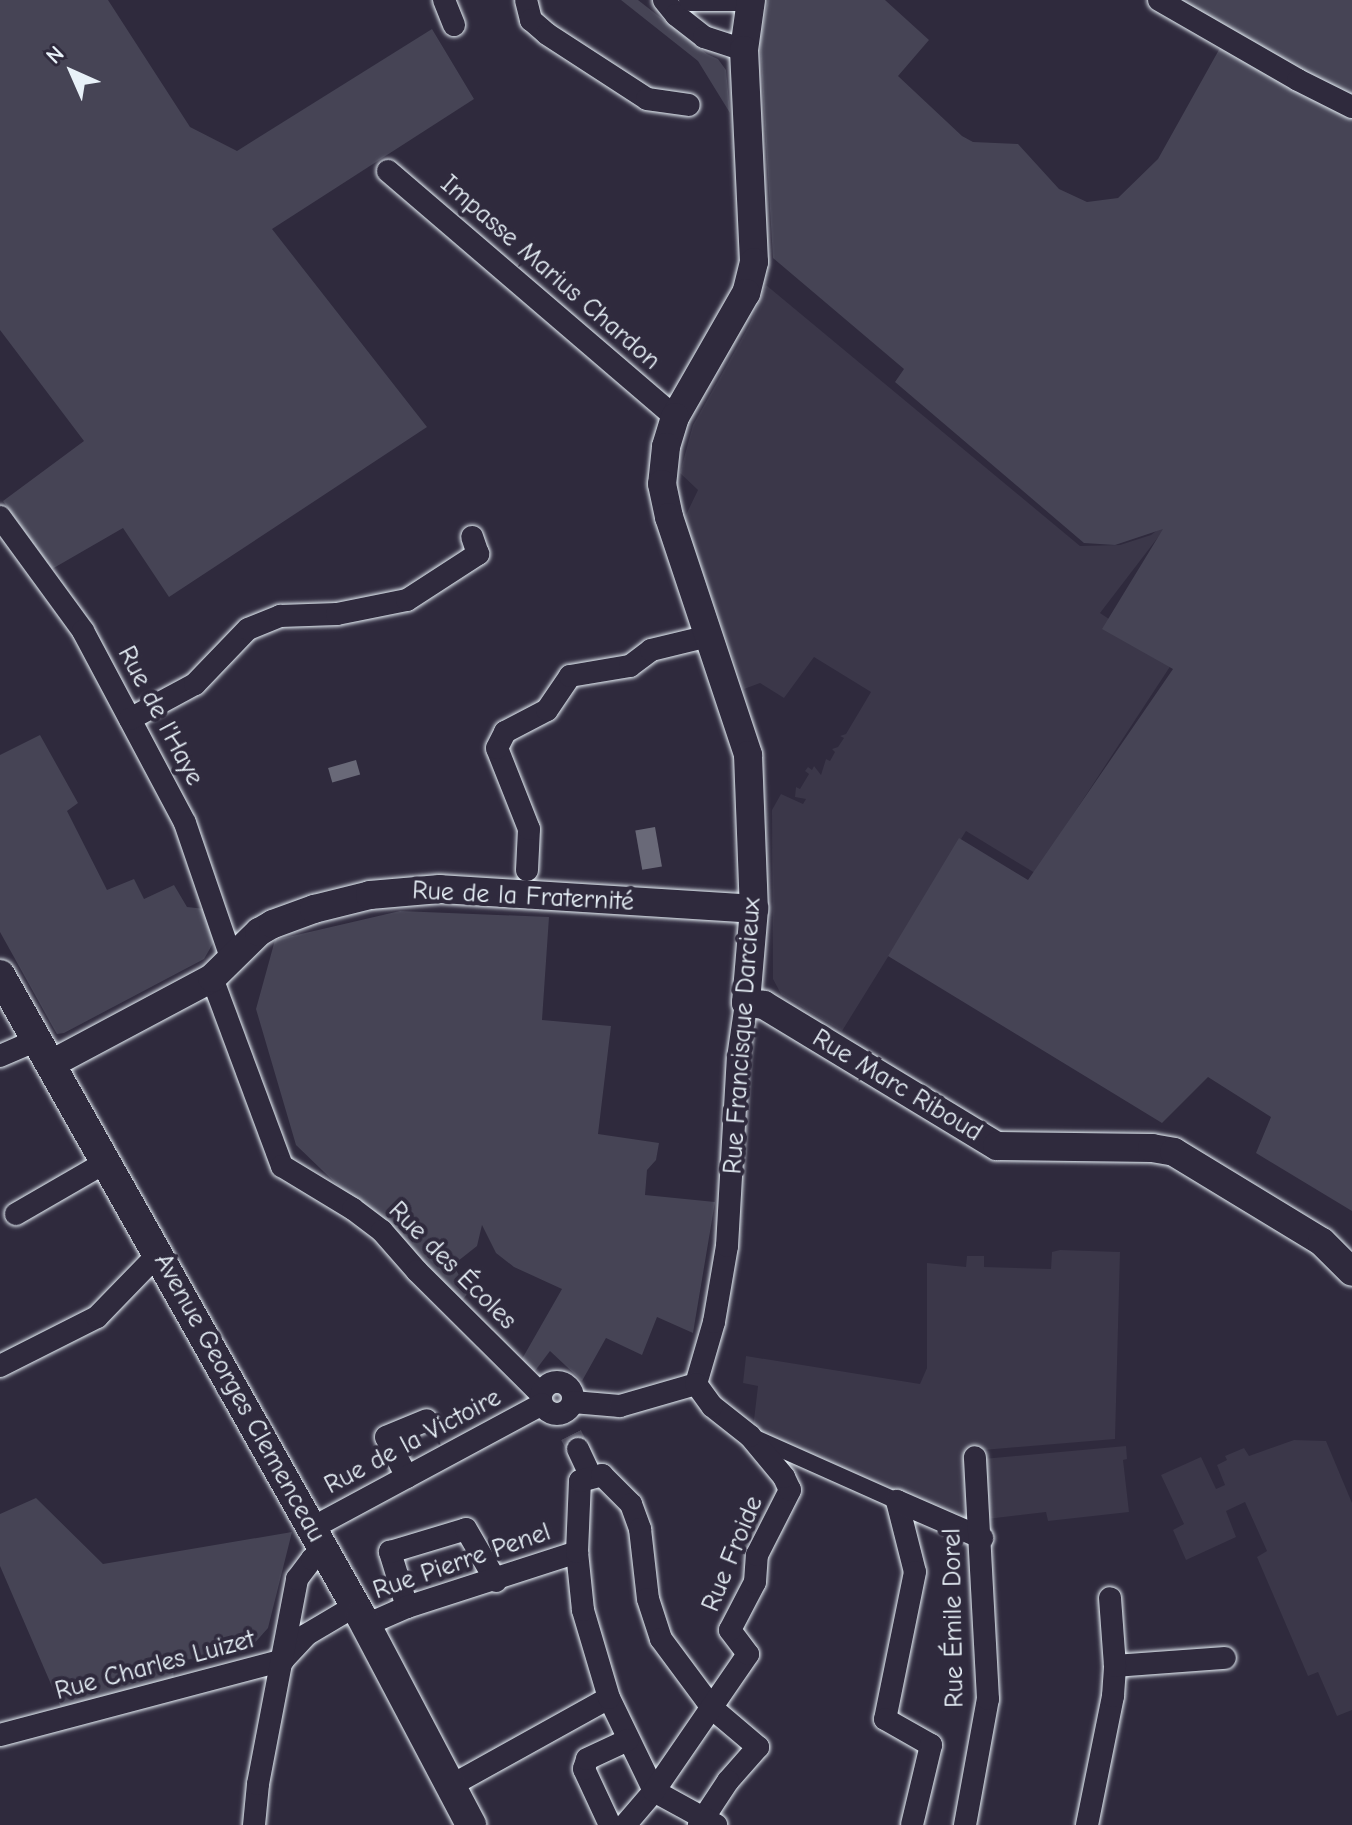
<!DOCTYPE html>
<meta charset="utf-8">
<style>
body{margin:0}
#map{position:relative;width:1352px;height:1825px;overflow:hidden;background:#2f2a3d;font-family:"Comic Neue",sans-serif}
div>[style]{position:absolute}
.built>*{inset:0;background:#3b3749}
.green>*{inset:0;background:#464455}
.water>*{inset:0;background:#696978;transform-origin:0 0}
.minor-tunnel>*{height:22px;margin-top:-11px;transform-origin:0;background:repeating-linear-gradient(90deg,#4b4859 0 22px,transparent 0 33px)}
.roads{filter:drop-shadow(0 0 2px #e8f1f8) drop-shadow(0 0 2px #e8f1f8)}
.pedestrian>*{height:16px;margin:-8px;padding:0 8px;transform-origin:8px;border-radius:8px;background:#2f2a3d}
.minor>*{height:22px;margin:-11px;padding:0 11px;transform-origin:11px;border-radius:11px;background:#2f2a3d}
.minor>.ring{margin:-11px;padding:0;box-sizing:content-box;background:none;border:22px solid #2f2a3d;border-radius:50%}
.tertiary>*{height:28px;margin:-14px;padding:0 14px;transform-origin:14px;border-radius:14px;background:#2f2a3d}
.secondary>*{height:30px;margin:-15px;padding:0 15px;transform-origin:15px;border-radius:15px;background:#2f2a3d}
span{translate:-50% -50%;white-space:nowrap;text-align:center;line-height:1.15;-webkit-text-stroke:8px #2f2a3d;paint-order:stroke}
.street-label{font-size:26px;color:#e8f1f8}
.north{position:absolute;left:32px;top:32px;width:80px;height:80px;-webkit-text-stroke:6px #2f2a3d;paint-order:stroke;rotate:315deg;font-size:22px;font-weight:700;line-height:32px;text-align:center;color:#e8f1f8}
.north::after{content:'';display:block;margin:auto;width:28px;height:36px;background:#e8f1f8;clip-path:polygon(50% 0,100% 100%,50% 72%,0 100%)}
</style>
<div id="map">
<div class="built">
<i style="clip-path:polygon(766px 285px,1080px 546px,1120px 545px,1151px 535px,1172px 519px,1100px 613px,1173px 662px,1035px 873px,966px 831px,842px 1031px,781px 994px,773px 979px,772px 810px,781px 794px,803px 804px,806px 799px,795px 797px,796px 787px,800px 789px,809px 774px,805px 771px,808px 767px,812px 770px,814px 766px,821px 775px,826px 759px,830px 761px,835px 752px,832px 749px,838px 747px,844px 738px,840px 736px,846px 734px,871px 692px,814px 657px,784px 698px,760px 683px,744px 689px,684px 519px,698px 490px,680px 473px,693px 425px,749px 326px)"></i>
<i style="clip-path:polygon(1060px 1250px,1120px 1252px,1115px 1439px,983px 1450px,975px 1526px,753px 1428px,758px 1386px,743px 1383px,746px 1356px,920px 1384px,927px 1368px,927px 1263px,966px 1267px,967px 1256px,984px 1256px,984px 1267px,1051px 1269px,1052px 1252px)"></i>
<i style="clip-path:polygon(1294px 1440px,1326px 1441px,1352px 1503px,1352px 1710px,1337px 1716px,1318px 1672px,1308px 1676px,1257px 1557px,1267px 1551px,1245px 1502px,1226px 1511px,1236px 1537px,1186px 1560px,1173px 1530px,1184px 1524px,1161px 1475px,1201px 1457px,1216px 1489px,1225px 1485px,1217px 1465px,1227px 1460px,1225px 1456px,1244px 1448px,1249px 1456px)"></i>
<i style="clip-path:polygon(1126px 1446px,1127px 1459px,1123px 1460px,1129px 1512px,1048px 1521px,1046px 1512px,987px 1519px,983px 1459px)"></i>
</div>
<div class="green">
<i style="clip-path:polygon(0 0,108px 0,190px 127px,237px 151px,432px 29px,474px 99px,272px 229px,427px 427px,169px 597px,123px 528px,52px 569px,3px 501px,84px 441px,0 330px)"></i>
<i style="clip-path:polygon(621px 0,638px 0,707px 54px,718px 59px,726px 70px,730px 113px,698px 61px)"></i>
<i style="clip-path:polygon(768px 0,885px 0,929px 40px,898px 76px,962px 136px,973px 142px,1018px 144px,1059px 189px,1087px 202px,1118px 198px,1158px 159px,1230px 30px,1181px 0,1352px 0,1352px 1211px,1256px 1153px,1271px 1117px,1208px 1077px,1162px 1123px,888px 956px,959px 838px,1028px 880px,1173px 669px,1102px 629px,1163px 529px,1115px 545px,1084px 543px,895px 382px,904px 369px,773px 258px,760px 42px)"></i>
<i style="clip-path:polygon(40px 735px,78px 803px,67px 811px,107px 890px,134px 879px,144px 899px,174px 885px,187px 907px,205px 909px,215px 940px,204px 959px,64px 1033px,57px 1034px,54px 1029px,0 932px,0 755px)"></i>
<i style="clip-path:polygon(400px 911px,549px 917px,542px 1020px,611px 1026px,598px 1134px,659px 1143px,656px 1160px,647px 1170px,645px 1195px,715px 1202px,693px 1333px,657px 1317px,642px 1355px,606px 1338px,582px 1381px,550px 1351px,532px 1375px,518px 1366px,562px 1289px,514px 1267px,496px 1253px,482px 1225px,477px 1246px,453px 1265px,469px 1292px,460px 1303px,296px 1145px,256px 1009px,275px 940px)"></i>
<i style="clip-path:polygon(36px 1498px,103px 1564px,292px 1532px,268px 1628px,253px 1645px,173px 1663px,174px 1685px,63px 1712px,0 1566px,0 1514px)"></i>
</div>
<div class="water">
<i style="left:356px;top:760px;width:15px;height:29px;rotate:74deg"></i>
<i style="left:655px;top:827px;width:40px;height:20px;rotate:80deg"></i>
</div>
<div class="minor-tunnel">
<i style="left:571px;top:1435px;width:16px;rotate:63deg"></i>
</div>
<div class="roads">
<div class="pedestrian">
<i style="left:751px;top:1436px;width:160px;rotate:24deg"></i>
</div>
<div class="minor">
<i style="left:444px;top:0;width:27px;rotate:68deg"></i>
<i style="left:526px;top:0;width:21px;rotate:76deg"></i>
<i style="left:531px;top:20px;width:21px;rotate:41deg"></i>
<i style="left:547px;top:34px;width:119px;rotate:33deg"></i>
<i style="left:647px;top:99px;width:42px;rotate:8.1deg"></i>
<i style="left:664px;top:0;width:19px;rotate:51deg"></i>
<i style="left:676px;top:15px;width:36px;rotate:38deg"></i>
<i style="left:704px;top:37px;width:42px;rotate:18deg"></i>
<i style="left:690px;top:0;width:56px"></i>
<i style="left:1159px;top:0;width:160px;rotate:29.9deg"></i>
<i style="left:1298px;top:80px;width:60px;rotate:26.6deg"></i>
<i style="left:388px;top:171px;width:378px;rotate:40.6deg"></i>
<i style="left:0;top:517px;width:141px;rotate:53.9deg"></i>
<i style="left:83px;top:631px;width:217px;rotate:62deg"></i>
<i style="left:185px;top:823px;width:145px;rotate:71.1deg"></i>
<i style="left:130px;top:719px;width:74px;rotate:-28.3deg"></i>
<i style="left:195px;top:684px;width:76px;rotate:-46.1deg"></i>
<i style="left:248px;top:629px;width:35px;rotate:-22deg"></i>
<i style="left:280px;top:616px;width:57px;rotate:-2deg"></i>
<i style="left:337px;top:614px;width:71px;rotate:-11.3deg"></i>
<i style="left:407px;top:600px;width:85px;rotate:-32.9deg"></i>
<i style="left:478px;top:554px;width:18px;rotate:-109deg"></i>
<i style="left:527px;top:870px;width:41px;rotate:-87.2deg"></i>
<i style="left:529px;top:829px;width:87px;rotate:-111.6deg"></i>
<i style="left:497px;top:748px;width:18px;rotate:-63deg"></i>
<i style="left:505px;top:732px;width:47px;rotate:-27.6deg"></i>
<i style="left:547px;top:710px;width:41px;rotate:-55.9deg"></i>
<i style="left:570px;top:676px;width:61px;rotate:-9.5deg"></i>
<i style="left:630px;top:666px;width:26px;rotate:-37deg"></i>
<i style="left:651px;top:650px;width:60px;rotate:-13.6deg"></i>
<i style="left:212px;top:978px;width:201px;rotate:69.6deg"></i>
<i style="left:282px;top:1166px;width:83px;rotate:31.2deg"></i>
<i style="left:353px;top:1209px;width:36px;rotate:37deg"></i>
<i style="left:382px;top:1231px;width:53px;rotate:48.8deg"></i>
<i style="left:417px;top:1271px;width:175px;rotate:44.8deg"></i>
<i style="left:0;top:1056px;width:40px;rotate:-23.4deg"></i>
<i style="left:16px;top:1214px;width:104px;rotate:-30deg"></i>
<i style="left:0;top:1366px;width:109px;rotate:-26.8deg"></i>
<i style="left:97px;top:1317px;width:88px;rotate:-45.9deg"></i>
<i class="ring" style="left:541px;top:1382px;width:10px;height:10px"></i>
<i style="left:696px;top:1384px;width:65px;rotate:-73.8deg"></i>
<i style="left:714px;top:1322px;width:77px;rotate:-80.3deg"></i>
<i style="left:727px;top:1246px;width:188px;rotate:-86.7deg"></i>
<i style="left:738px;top:1058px;width:56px;rotate:-81.7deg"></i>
<i style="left:573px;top:1402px;width:47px;rotate:4.9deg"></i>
<i style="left:620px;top:1406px;width:79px;rotate:-16.1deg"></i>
<i style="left:578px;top:1449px;width:31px;rotate:65deg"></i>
<i style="left:407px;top:1477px;width:45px;rotate:-117.7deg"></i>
<i style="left:386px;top:1437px;width:44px;rotate:-22.5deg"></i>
<i style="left:897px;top:1501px;width:73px;rotate:75.8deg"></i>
<i style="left:915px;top:1572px;width:150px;rotate:101.5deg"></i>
<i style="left:885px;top:1719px;width:53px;rotate:29.5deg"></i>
<i style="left:931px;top:1745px;width:82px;rotate:103.4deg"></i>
<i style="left:897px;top:1501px;width:93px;rotate:23.5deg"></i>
<i style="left:312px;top:1528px;width:261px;rotate:-28.3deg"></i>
<i style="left:407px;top:1607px;width:58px;rotate:-107.2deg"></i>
<i style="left:390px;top:1552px;width:79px;rotate:-16.8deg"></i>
<i style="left:466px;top:1529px;width:60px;rotate:60deg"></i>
<i style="left:366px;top:1625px;width:45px;rotate:-23.7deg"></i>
<i style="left:407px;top:1607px;width:179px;rotate:-17.9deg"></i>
<i style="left:1115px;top:1666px;width:110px;rotate:-4.2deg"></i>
<i style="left:0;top:1735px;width:293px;rotate:-14.8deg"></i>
<i style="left:283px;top:1660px;width:34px;rotate:-47deg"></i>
<i style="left:306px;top:1635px;width:57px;rotate:-30.6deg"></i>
<i style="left:452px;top:1785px;width:179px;rotate:-29deg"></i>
<i style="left:654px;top:1791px;width:103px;rotate:-115.8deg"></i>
<i style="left:609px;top:1698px;width:92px;rotate:-106.5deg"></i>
<i style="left:583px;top:1610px;width:58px;rotate:-95.9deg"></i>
<i style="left:577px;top:1552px;width:71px;rotate:-87.6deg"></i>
<i style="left:580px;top:1481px;width:23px;rotate:-15deg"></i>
<i style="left:602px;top:1475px;width:41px;rotate:45deg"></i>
<i style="left:631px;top:1504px;width:27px;rotate:70deg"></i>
<i style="left:640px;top:1529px;width:70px;rotate:83.5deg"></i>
<i style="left:648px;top:1599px;width:42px;rotate:72deg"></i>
<i style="left:661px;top:1639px;width:87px;rotate:53.4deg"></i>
<i style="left:713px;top:1709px;width:59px;rotate:40.2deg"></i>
<i style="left:758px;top:1747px;width:45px;rotate:131.4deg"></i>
<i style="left:728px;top:1781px;width:53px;rotate:123.4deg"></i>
<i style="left:654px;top:1791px;width:71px;rotate:28.7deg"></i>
<i style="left:254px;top:1825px;width:41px;rotate:-84.4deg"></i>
<i style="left:258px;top:1784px;width:209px;rotate:-79.2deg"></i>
<i style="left:297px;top:1579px;width:25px;rotate:-53deg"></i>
<i style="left:312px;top:1559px;width:15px;rotate:-32deg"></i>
<i style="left:610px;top:1825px;width:62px;rotate:-114.9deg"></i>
<i style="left:584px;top:1769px;width:10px;rotate:-73deg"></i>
<i style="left:587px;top:1759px;width:45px;rotate:-24.9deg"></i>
<i style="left:625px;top:1825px;width:45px;rotate:-49.5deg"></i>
<i style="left:654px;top:1791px;width:166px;rotate:-55.5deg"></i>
<i style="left:748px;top:1654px;width:30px;rotate:-127deg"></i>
<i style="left:730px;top:1630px;width:54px;rotate:-62.5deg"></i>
<i style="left:755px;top:1582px;width:27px;rotate:-86deg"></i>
<i style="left:757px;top:1555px;width:73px;rotate:-63.1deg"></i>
<i style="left:790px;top:1490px;width:14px;rotate:-115deg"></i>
<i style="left:784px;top:1477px;width:53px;rotate:-129.7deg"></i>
<i style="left:750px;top:1436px;width:48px;rotate:-141.7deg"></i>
<i style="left:712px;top:1406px;width:27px;rotate:-126deg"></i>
<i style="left:965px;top:1825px;width:128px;rotate:-79.7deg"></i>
<i style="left:988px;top:1699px;width:242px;rotate:-93.1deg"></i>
<i style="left:1087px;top:1825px;width:132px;rotate:-78.6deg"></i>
<i style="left:1113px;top:1696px;width:30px;rotate:-86deg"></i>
<i style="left:1115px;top:1666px;width:68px;rotate:-94.2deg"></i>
</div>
<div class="tertiary">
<i style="left:751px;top:0;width:50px;rotate:98deg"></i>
<i style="left:744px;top:50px;width:212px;rotate:87.3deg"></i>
<i style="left:754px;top:262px;width:32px;rotate:104deg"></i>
<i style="left:746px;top:293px;width:143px;rotate:119.8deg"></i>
<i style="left:675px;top:417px;width:31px;rotate:107deg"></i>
<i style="left:666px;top:447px;width:37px;rotate:96deg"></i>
<i style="left:662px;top:484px;width:34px;rotate:78deg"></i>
<i style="left:669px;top:517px;width:251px;rotate:71.6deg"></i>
<i style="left:748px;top:755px;width:154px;rotate:87.8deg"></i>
<i style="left:754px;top:909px;width:94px;rotate:94.9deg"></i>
<i style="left:746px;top:1003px;width:18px;rotate:6deg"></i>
<i style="left:764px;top:1005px;width:272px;rotate:31.2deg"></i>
<i style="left:997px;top:1146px;width:155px;rotate:0.7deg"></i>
<i style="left:1152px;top:1148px;width:22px;rotate:10deg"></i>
<i style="left:1174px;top:1152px;width:173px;rotate:31.3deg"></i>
<i style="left:1322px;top:1242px;width:42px;rotate:45deg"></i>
<i style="left:51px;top:1064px;width:183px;rotate:-28.1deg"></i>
<i style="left:212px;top:978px;width:66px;rotate:-44.4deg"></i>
<i style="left:259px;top:932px;width:16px;rotate:-30deg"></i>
<i style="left:273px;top:924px;width:44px;rotate:-20.1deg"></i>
<i style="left:314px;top:909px;width:58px;rotate:-14deg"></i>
<i style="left:370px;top:895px;width:70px;rotate:-4.9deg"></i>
<i style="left:440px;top:889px;width:315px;rotate:3.6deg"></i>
</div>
<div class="secondary">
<i style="left:0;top:975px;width:736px;rotate:60.61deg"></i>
<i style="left:361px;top:1616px;width:236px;rotate:62.2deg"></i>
</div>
</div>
<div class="street-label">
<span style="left:550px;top:273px;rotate:41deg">Impasse Marius Chardon</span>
<span style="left:160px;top:716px;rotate:62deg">Rue de l'Haye</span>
<span style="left:523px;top:897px;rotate:3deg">Rue de la Fraternité</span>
<span style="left:743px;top:1036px;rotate:-86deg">Rue Francisque Darcieux</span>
<span style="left:897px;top:1086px;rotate:31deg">Rue Marc Riboud</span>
<span style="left:452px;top:1266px;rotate:45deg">Rue des Écoles</span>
<span style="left:239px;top:1398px;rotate:61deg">Avenue Georges Clemenceau</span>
<span style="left:413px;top:1442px;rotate:-28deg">Rue de la Victoire</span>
<span style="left:733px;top:1554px;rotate:-68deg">Rue Froide</span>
<span style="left:462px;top:1562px;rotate:-19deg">Rue Pierre Penel</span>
<span style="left:954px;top:1618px;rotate:-91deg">Rue Émile Dorel</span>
<span style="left:155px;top:1666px;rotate:-15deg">Rue Charles Luizet</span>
</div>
<div class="north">N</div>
</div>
